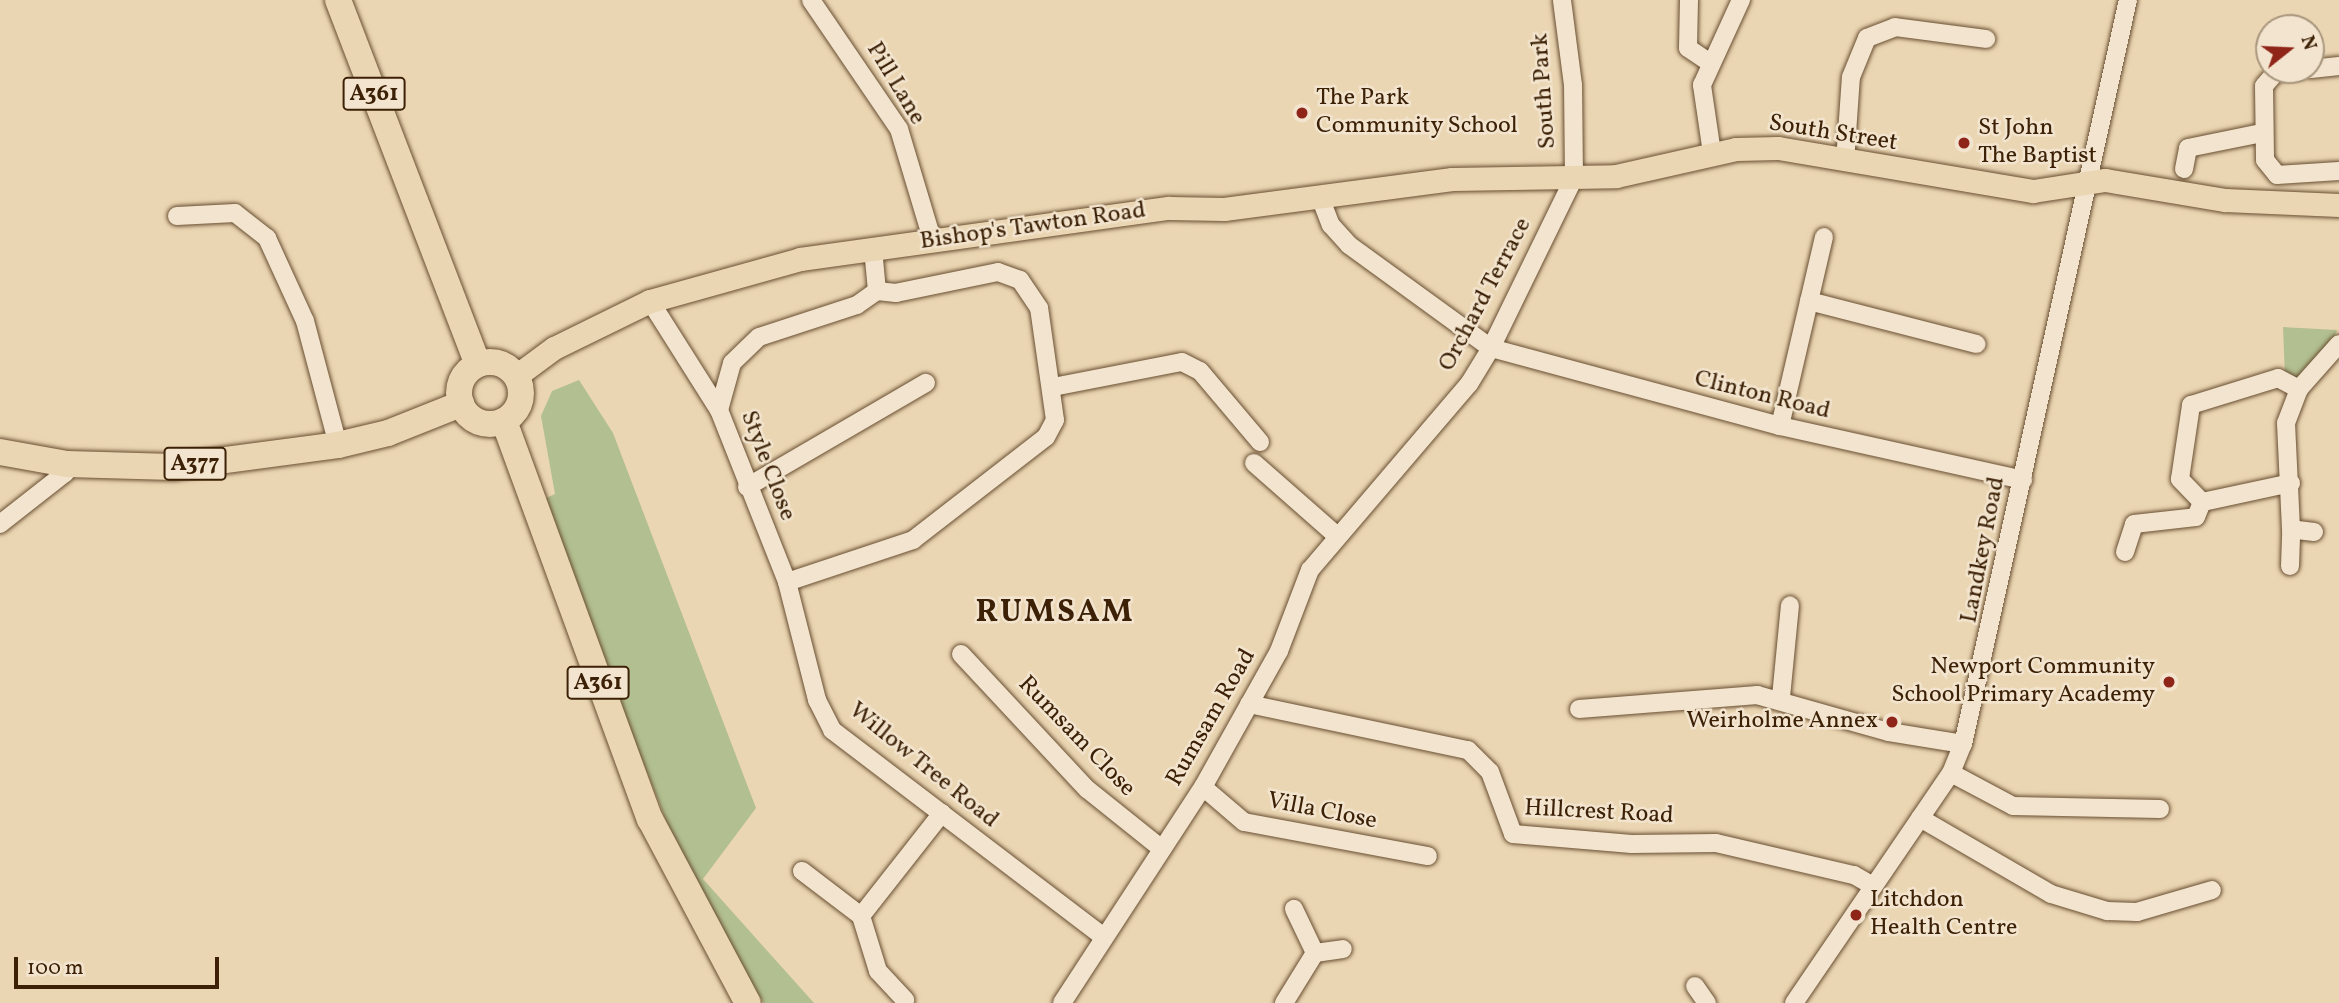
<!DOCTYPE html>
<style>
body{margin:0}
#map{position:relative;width:2339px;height:1003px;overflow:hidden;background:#ebd6b3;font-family:Vollkorn,serif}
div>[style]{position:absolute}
.green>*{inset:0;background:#b2bf90}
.roads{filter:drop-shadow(0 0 2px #684e31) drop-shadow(0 0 2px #684e31)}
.minor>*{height:18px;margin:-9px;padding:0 9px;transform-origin:9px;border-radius:9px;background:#f2e4ce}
.major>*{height:23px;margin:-11.5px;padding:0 11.5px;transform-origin:11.5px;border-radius:11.5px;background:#ebd6b3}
.highway>*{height:26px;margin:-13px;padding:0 13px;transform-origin:13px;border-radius:13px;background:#ebd6b3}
.highway>.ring{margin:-13px;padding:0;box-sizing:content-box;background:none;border:26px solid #ebd6b3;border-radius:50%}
.dots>*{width:19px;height:19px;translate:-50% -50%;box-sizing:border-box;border:4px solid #f2e4ce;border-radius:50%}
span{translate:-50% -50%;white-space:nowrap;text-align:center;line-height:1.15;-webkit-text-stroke:5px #f2e4ce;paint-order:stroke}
.shield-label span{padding:2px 5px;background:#f2e4ce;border:2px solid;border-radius:5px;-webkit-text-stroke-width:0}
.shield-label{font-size:23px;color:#3c2106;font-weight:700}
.street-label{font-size:24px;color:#3c2106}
.poi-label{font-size:24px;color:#3c2106}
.left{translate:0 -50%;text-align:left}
.right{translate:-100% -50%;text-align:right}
.district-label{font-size:32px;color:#3c2106;font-weight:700;letter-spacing:2px}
.north{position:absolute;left:2255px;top:14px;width:70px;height:70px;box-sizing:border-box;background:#f2e4ce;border:2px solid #a9967e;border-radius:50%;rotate:72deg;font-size:19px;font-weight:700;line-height:28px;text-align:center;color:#3c2106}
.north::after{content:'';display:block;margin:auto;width:24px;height:32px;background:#8f2418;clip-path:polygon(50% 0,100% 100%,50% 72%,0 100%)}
.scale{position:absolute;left:14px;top:957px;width:205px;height:32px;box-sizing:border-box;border:4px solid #3c2106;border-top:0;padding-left:9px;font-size:21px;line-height:24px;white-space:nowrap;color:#3c2106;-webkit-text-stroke:5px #f2e4ce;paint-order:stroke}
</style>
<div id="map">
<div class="green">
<i style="clip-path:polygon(2283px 327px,2337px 330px,2331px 347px,2299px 380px,2285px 378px)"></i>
<i style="clip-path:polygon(579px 380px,613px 433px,756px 808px,703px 879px,814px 1003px,764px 1003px,730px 954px,679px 853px,604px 663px,544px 499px,555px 494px,541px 416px,552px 391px)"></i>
</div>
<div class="roads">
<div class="minor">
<i style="left:811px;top:0;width:156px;rotate:55.7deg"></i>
<i style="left:899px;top:129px;width:118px;rotate:73.3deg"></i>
<i style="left:1689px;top:0;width:48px;rotate:91.2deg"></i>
<i style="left:1688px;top:48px;width:27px;rotate:34deg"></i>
<i style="left:2311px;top:69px;width:28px;rotate:-6deg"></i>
<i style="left:2300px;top:70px;width:24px;rotate:175deg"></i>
<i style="left:2276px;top:72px;width:18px;rotate:131deg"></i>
<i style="left:2264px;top:86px;width:74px;rotate:89.2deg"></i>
<i style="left:2265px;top:160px;width:19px;rotate:51deg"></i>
<i style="left:2277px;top:175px;width:62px;rotate:-3.7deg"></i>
<i style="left:1712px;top:153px;width:69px;rotate:-98.4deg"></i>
<i style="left:1702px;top:85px;width:94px;rotate:-65.4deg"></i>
<i style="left:1845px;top:162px;width:85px;rotate:-86deg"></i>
<i style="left:1851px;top:77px;width:42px;rotate:-67.7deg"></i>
<i style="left:1867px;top:38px;width:30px;rotate:-21deg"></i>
<i style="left:1895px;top:27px;width:92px;rotate:7.5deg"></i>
<i style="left:2184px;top:169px;width:21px;rotate:-79deg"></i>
<i style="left:2188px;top:148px;width:76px;rotate:-11.5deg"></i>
<i style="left:1320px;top:197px;width:30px;rotate:69deg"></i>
<i style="left:1331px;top:225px;width:27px;rotate:48deg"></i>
<i style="left:1349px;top:245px;width:175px;rotate:36deg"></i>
<i style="left:1491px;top:348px;width:299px;rotate:15.1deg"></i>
<i style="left:1780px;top:426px;width:249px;rotate:12.5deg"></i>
<i style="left:177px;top:216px;width:58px;rotate:-3deg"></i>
<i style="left:235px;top:213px;width:41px;rotate:38deg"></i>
<i style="left:267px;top:238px;width:91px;rotate:65.4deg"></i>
<i style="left:305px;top:321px;width:128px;rotate:75.1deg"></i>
<i style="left:650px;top:301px;width:129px;rotate:57.7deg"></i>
<i style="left:719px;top:410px;width:185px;rotate:68.4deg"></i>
<i style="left:787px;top:582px;width:122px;rotate:75.7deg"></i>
<i style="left:817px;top:700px;width:34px;rotate:63deg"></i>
<i style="left:832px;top:730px;width:342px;rotate:37.3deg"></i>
<i style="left:1809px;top:301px;width:173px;rotate:14.4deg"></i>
<i style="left:1053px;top:387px;width:131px;rotate:-11deg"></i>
<i style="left:1182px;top:362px;width:20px;rotate:27deg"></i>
<i style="left:1200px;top:371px;width:93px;rotate:49.8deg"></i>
<i style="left:719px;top:410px;width:49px;rotate:-74.5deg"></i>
<i style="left:732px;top:363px;width:37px;rotate:-44deg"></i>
<i style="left:759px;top:337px;width:103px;rotate:-18.1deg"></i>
<i style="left:857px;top:305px;width:24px;rotate:-35deg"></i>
<i style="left:877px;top:291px;width:42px;rotate:-95.4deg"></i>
<i style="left:1780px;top:426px;width:194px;rotate:-76.9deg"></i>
<i style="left:1254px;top:463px;width:109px;rotate:41.3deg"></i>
<i style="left:2291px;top:483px;width:91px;rotate:167.9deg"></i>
<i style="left:2202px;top:502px;width:32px;rotate:-134deg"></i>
<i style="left:2180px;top:479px;width:75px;rotate:-81.5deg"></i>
<i style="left:2191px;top:405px;width:91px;rotate:-17.2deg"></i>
<i style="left:2278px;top:378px;width:24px;rotate:28deg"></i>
<i style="left:747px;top:487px;width:207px;rotate:-30.2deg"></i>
<i style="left:0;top:524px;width:83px;rotate:-38.1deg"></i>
<i style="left:65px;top:473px;width:9px;rotate:-77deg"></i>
<i style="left:2314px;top:532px;width:23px;rotate:-173deg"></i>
<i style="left:2291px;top:529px;width:106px;rotate:-92.7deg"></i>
<i style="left:2286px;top:423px;width:36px;rotate:-69deg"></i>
<i style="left:2299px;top:389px;width:60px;rotate:-48.4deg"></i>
<i style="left:2125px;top:552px;width:29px;rotate:-72deg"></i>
<i style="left:2134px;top:524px;width:62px;rotate:-6.4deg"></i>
<i style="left:2196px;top:517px;width:16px;rotate:-68deg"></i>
<i style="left:2290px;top:566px;width:37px;rotate:-88deg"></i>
<i style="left:787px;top:582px;width:133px;rotate:-18.4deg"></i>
<i style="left:913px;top:540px;width:168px;rotate:-37.8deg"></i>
<i style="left:1046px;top:437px;width:19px;rotate:-62deg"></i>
<i style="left:1055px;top:420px;width:113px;rotate:-98.1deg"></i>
<i style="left:1039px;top:308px;width:34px;rotate:-124deg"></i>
<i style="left:1020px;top:280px;width:23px;rotate:-160deg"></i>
<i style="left:998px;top:272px;width:104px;rotate:168.4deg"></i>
<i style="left:896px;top:293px;width:19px;rotate:-174deg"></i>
<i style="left:961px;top:654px;width:185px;rotate:47deg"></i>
<i style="left:1087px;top:789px;width:96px;rotate:38.7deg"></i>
<i style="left:1781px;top:697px;width:92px;rotate:-84.4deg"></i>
<i style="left:1249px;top:704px;width:224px;rotate:11.9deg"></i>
<i style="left:1468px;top:750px;width:31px;rotate:45deg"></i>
<i style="left:1490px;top:772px;width:66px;rotate:69.6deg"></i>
<i style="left:1513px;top:834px;width:119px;rotate:4.8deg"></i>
<i style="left:1632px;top:844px;width:84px;rotate:-0.7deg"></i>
<i style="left:1716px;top:843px;width:142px;rotate:13.1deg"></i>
<i style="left:1854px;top:875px;width:20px;rotate:30deg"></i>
<i style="left:1579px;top:709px;width:179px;rotate:-4.5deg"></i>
<i style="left:1757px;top:695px;width:137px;rotate:15.7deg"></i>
<i style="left:1889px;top:732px;width:75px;rotate:9.2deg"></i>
<i style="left:1951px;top:773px;width:70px;rotate:28deg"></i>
<i style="left:2013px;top:806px;width:147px;rotate:1.2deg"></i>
<i style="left:1203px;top:787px;width:54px;rotate:40.5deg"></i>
<i style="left:1244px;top:822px;width:187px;rotate:10.5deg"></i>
<i style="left:1920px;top:818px;width:151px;rotate:30.1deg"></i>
<i style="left:2051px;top:894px;width:59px;rotate:16.9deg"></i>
<i style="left:2107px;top:911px;width:30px;rotate:2deg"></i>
<i style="left:2137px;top:912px;width:78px;rotate:-16.3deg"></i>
<i style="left:802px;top:871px;width:74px;rotate:37.3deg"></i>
<i style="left:861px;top:916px;width:131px;rotate:-51.8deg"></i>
<i style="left:861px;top:916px;width:58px;rotate:72.8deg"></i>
<i style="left:878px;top:971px;width:40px;rotate:47deg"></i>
<i style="left:1315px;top:953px;width:28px;rotate:-8deg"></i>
<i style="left:1695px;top:986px;width:21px;rotate:55deg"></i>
<i style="left:1062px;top:1003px;width:258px;rotate:-56.9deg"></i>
<i style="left:1203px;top:787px;width:156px;rotate:-60.8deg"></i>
<i style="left:1279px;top:651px;width:87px;rotate:-69.1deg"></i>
<i style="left:1310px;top:570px;width:245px;rotate:-49.5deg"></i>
<i style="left:1469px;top:384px;width:42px;rotate:-58.6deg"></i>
<i style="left:1491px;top:348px;width:189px;rotate:-64deg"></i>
<i style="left:1574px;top:178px;width:93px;rotate:-90.6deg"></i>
<i style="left:1573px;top:85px;width:86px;rotate:-97.4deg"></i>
<i style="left:1284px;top:1003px;width:59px;rotate:-58.2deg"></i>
<i style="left:1315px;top:953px;width:49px;rotate:-115.5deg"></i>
<i style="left:1794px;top:1003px;width:278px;rotate:-55.7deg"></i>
<i style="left:1951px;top:773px;width:31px;rotate:-68deg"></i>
<i style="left:1963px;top:744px;width:762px;rotate:-77.5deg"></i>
</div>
<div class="major">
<i style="left:516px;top:376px;width:47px;rotate:-36.4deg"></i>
<i style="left:554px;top:348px;width:107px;rotate:-26.1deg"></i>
<i style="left:650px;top:301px;width:156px;rotate:-15.6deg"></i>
<i style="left:800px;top:259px;width:373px;rotate:-7.9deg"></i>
<i style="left:1169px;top:208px;width:55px;rotate:1deg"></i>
<i style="left:1224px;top:209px;width:230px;rotate:-7.5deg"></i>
<i style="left:1452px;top:179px;width:164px;rotate:-1deg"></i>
<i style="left:1616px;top:176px;width:123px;rotate:-12.7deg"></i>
<i style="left:1736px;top:149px;width:42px;rotate:-1.4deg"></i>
<i style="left:1778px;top:148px;width:259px;rotate:9.6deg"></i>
<i style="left:2033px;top:191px;width:73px;rotate:-8.7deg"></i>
<i style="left:2105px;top:180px;width:122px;rotate:9.5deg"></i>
<i style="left:2225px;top:200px;width:114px;rotate:2.5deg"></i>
</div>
<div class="highway">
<i style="left:338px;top:0;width:390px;rotate:69deg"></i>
<i class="ring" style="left:459px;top:362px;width:36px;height:36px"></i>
<i style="left:504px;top:421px;width:424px;rotate:69.9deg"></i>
<i style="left:650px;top:819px;width:208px;rotate:62deg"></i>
<i style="left:0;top:452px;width:68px;rotate:10.2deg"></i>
<i style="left:67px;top:464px;width:106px;rotate:1.6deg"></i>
<i style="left:173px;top:467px;width:166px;rotate:-7.6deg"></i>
<i style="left:338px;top:445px;width:51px;rotate:-13.5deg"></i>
<i style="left:388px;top:433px;width:79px;rotate:-21.7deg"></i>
</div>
</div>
<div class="dots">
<i style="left:1302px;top:113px;background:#8f2418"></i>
<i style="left:1964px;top:143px;background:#8f2418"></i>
<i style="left:2169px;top:682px;background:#8f2418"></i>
<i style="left:1892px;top:722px;background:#8f2418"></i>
<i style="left:1856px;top:915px;background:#8f2418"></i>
</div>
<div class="shield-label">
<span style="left:374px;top:94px">A361</span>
<span style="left:195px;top:464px">A377</span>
<span style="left:598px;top:683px">A361</span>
</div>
<div class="street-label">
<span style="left:895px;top:84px;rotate:59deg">Pill Lane</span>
<span style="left:1545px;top:91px;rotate:-94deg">South Park</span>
<span style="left:1833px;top:134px;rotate:9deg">South Street</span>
<span style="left:1033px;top:227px;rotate:-8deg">Bishop's Tawton Road</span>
<span style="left:1486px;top:295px;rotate:-62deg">Orchard Terrace</span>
<span style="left:1762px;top:396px;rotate:14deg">Clinton Road</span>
<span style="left:767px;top:466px;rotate:69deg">Style Close</span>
<span style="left:1984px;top:550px;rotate:-79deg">Landkey Road</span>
<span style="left:1212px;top:718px;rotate:-60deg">Rumsam Road</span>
<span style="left:1076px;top:737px;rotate:46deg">Rumsam Close</span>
<span style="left:923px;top:766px;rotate:39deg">Willow Tree Road</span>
<span style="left:1322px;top:812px;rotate:11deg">Villa Close</span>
<span style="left:1599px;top:813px;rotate:3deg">Hillcrest Road</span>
</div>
<div class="poi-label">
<span class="left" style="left:1316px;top:113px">The Park<br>Community School</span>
<span class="left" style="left:1978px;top:143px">St John<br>The Baptist</span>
<span class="right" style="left:2155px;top:682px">Newport Community<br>School Primary Academy</span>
<span class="right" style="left:1878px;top:722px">Weirholme Annex</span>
<span class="left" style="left:1870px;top:915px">Litchdon<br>Health Centre</span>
</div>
<div class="district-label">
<span style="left:1055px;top:613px">RUMSAM</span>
</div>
<div class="north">N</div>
<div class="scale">100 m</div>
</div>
